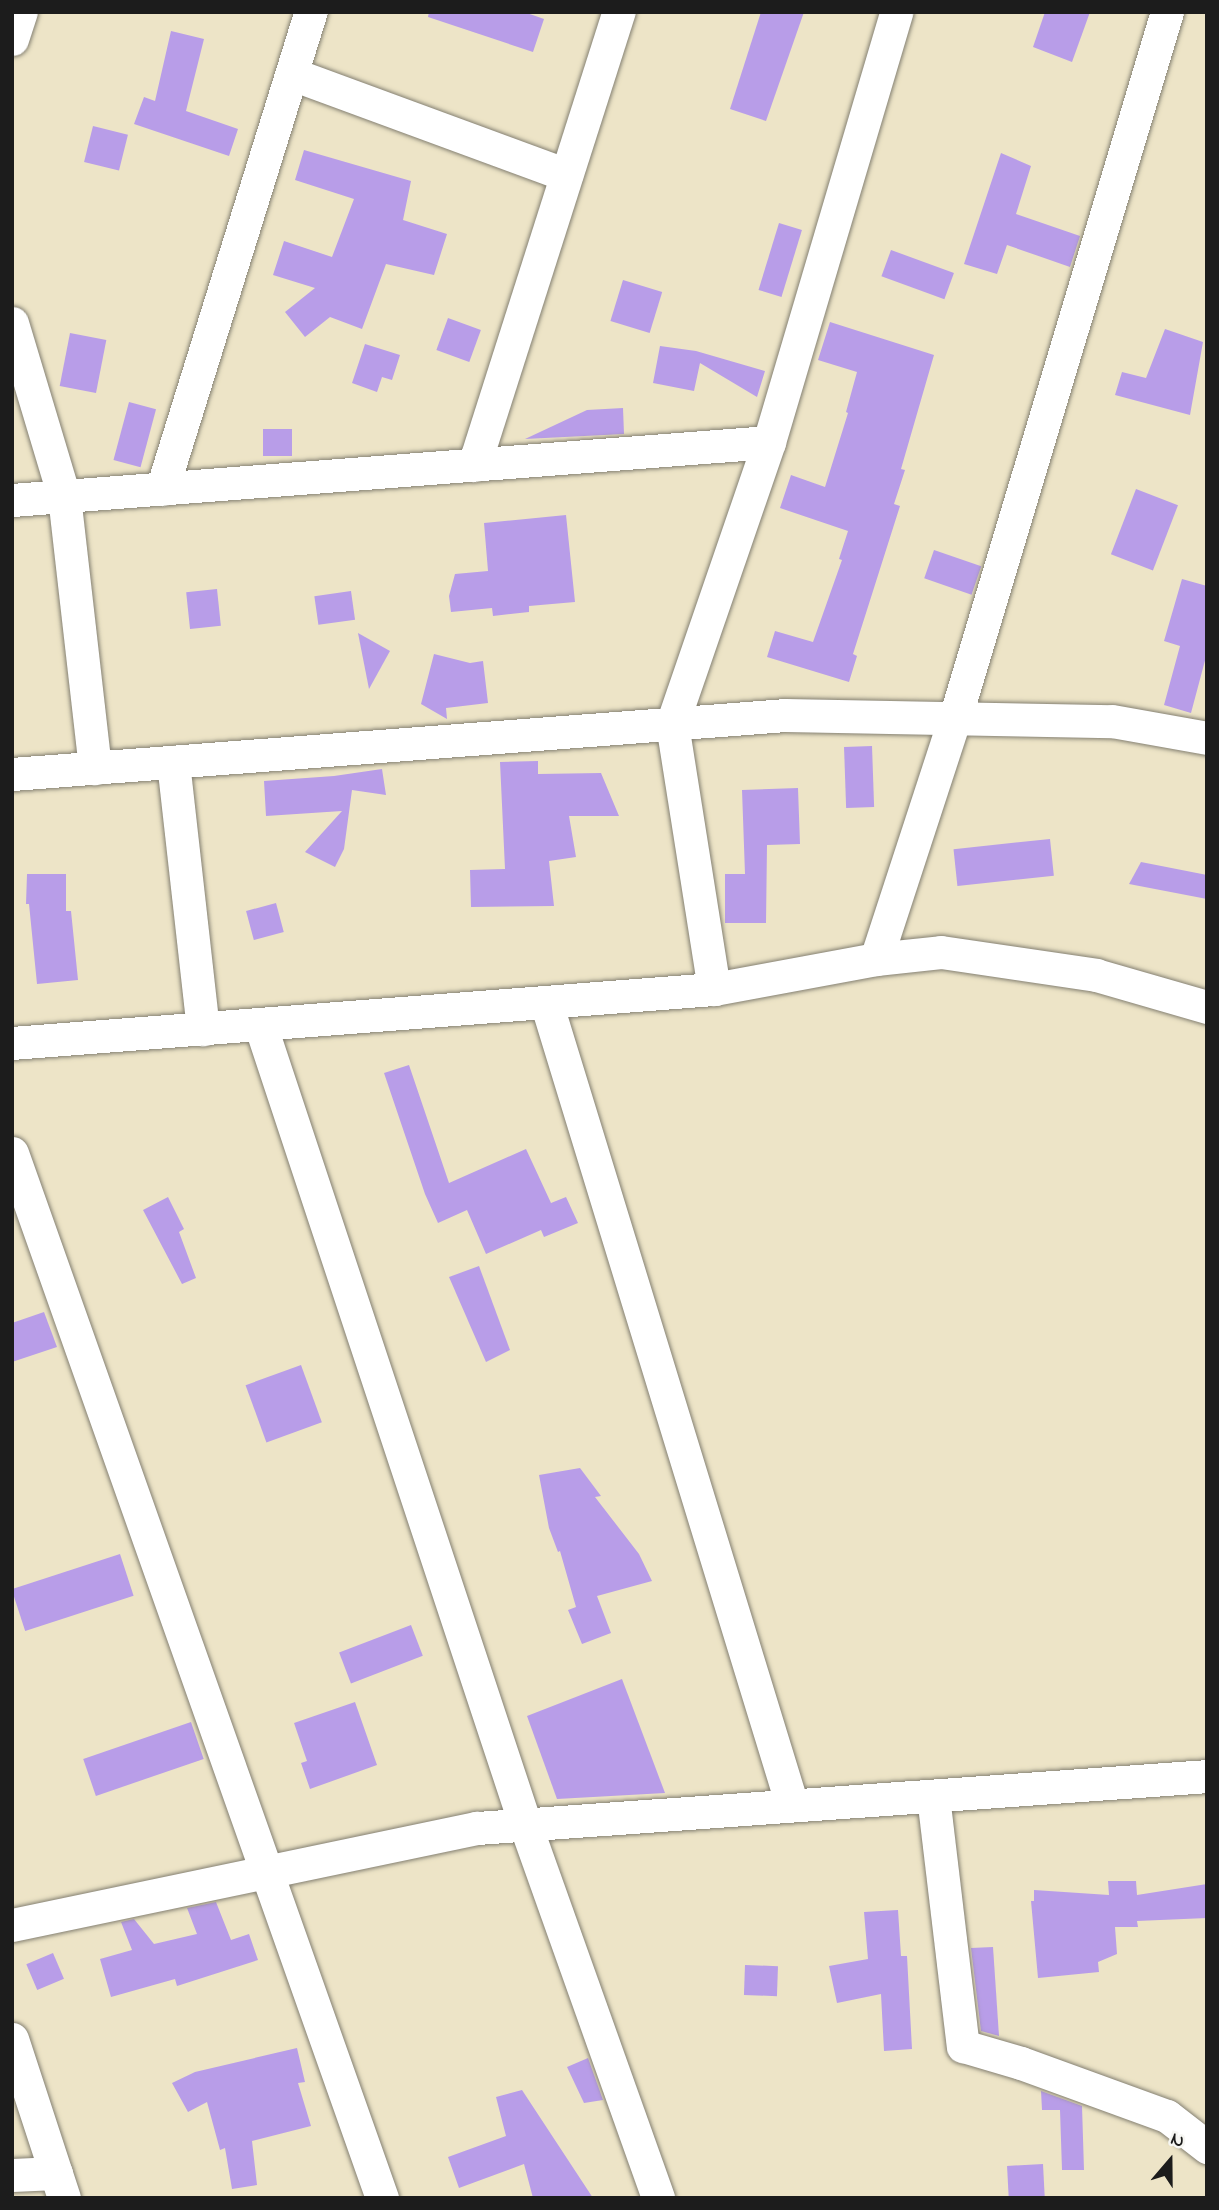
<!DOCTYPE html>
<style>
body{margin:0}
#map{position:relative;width:1219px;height:2210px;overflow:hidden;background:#ede4c7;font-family:"Indie Flower",sans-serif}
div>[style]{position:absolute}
.building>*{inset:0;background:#b89de8;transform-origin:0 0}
.roads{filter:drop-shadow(0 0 2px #848072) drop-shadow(0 0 2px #848072)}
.minor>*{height:33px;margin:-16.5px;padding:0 16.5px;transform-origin:16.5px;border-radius:16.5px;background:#fff}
span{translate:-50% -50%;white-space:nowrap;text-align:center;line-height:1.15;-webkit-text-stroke:7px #f6f6f2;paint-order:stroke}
.frame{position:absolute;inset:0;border:14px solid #1c1c1c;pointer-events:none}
.north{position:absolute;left:1135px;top:2126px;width:70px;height:70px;-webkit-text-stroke:5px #f6f6f2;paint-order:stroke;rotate:20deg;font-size:19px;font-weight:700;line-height:28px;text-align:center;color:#1c1c1c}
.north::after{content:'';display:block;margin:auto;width:24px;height:32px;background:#1c1c1c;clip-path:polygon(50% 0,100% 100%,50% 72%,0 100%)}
</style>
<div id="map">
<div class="building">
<i style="clip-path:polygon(429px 12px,524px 12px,544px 19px,533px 52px,428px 17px)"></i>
<i style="clip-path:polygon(761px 12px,804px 12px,766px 121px,730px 109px)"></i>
<i style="clip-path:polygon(1045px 12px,1090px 12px,1072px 62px,1033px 47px)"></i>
<i style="clip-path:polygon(171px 31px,204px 39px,186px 111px,238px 129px,229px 156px,134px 124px,144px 97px,155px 101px)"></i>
<i style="left:93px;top:126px;width:36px;height:37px;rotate:14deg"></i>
<i style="clip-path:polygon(304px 150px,411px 181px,403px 220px,447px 234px,434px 275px,386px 264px,362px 329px,330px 317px,305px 337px,285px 312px,315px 288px,273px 275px,284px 241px,332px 257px,354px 199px,295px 180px)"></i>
<i style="clip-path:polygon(1001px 153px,1031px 166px,1016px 214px,1080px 236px,1070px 267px,1007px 245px,997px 274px,964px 264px)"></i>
<i style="left:779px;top:223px;width:24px;height:70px;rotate:17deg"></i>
<i style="left:891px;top:250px;width:67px;height:28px;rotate:20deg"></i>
<i style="left:623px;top:280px;width:41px;height:43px;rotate:17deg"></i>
<i style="left:448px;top:318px;width:35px;height:34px;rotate:20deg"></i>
<i style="clip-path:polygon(830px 322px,934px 355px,901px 469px,905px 470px,894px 504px,900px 506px,853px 654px,857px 656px,849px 682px,767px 657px,775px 631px,813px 642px,842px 560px,839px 559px,848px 531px,780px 508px,791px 475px,825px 487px,848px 413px,846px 412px,857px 372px,818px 360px)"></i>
<i style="clip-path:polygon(1165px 329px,1203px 342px,1190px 415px,1115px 395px,1122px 372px,1146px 378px)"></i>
<i style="left:70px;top:333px;width:37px;height:54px;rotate:11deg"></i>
<i style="clip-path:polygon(365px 344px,400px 355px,392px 380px,382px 377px,377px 392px,352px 383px)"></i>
<i style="clip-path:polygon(660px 346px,696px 351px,765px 371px,757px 397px,700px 363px,694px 391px,653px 383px)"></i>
<i style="left:129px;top:402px;width:28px;height:60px;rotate:15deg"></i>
<i style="clip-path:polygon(623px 408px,624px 434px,525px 439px,587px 410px)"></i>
<i style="left:263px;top:429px;width:29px;height:27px"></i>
<i style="left:1136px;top:489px;width:45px;height:70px;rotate:21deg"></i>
<i style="clip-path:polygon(566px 515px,575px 602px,529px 606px,529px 612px,493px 616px,492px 608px,451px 612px,449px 596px,455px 574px,488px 571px,484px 523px)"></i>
<i style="left:934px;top:550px;width:50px;height:30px;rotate:19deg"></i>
<i style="clip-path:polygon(1182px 579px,1207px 586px,1207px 653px,1191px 713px,1164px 705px,1180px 646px,1164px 641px)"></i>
<i style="left:217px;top:589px;width:37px;height:31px;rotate:84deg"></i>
<i style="left:351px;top:591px;width:29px;height:37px;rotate:82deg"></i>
<i style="clip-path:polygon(358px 633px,390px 651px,369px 689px)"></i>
<i style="clip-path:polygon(434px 654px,470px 663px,483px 661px,488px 703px,446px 708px,447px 719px,421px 704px)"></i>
<i style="left:872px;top:746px;width:61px;height:28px;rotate:88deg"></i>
<i style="clip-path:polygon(538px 761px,538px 774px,601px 773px,619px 816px,569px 816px,576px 857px,549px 861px,554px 906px,471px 907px,470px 870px,505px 869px,500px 762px)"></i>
<i style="clip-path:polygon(382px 769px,386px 795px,352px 790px,344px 849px,335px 867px,305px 852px,342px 811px,266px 816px,264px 781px,334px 776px)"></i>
<i style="clip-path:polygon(798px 788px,800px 844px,767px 845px,766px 923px,725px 923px,725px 874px,745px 874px,742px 790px)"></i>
<i style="left:1050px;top:839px;width:37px;height:97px;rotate:84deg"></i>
<i style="clip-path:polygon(1141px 862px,1207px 875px,1207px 899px,1129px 884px)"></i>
<i style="clip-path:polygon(27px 874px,66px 874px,66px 911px,71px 911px,78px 980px,37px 984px,29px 904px,26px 904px)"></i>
<i style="left:276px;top:903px;width:30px;height:31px;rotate:75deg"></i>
<i style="clip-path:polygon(409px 1065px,449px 1183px,526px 1149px,551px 1203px,566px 1197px,578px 1223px,544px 1237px,541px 1230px,486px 1254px,467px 1210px,438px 1223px,425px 1194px,384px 1073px)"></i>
<i style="clip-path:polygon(168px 1197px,184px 1229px,179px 1232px,196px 1278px,182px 1284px,143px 1210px)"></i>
<i style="clip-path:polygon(479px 1266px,510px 1350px,486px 1362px,449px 1277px)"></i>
<i style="clip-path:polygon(44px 1312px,57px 1347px,12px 1362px,12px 1323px)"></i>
<i style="left:301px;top:1365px;width:61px;height:59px;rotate:70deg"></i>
<i style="clip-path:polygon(580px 1468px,601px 1496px,595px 1497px,639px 1554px,652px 1581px,597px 1596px,611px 1633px,582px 1644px,568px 1610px,576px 1607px,560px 1551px,558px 1552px,549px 1528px,539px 1475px)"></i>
<i style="left:120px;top:1554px;width:44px;height:114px;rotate:72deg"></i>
<i style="left:411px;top:1625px;width:33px;height:77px;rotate:69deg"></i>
<i style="clip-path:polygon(622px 1679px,665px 1793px,557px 1799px,527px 1716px)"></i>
<i style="clip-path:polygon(355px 1702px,377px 1765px,310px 1789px,301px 1763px,307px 1761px,294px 1723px)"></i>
<i style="left:191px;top:1722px;width:39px;height:114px;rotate:71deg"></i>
<i style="clip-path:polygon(1108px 1881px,1136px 1881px,1137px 1895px,1207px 1884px,1207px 1918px,1137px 1921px,1138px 1927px,1115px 1927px,1117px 1954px,1098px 1962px,1099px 1972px,1038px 1978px,1031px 1901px,1034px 1901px,1034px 1890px,1109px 1895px)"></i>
<i style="clip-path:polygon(216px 1902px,231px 1940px,249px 1934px,258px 1960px,177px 1986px,175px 1979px,111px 1997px,100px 1959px,132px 1950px,121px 1922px,134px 1919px,154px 1944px,197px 1934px,187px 1908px)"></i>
<i style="clip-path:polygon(898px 1910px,901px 1956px,907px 1956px,912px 2049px,884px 2051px,881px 1994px,837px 2003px,829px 1966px,868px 1959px,864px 1912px)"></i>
<i style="clip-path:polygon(993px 1947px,999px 2036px,981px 2031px,971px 1948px)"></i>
<i style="left:53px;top:1953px;width:28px;height:29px;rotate:67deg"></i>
<i style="left:745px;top:1965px;width:33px;height:30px;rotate:2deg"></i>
<i style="clip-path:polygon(297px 2048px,305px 2082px,298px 2083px,311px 2126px,252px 2141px,257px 2185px,232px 2189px,225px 2148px,220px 2150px,207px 2102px,188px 2112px,172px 2083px,195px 2072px)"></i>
<i style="clip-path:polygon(588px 2058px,603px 2100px,584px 2103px,567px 2067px)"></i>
<i style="clip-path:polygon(522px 2090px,593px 2198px,533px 2198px,524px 2164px,459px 2188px,448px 2157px,506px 2136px,496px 2097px)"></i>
<i style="clip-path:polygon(1041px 2091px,1082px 2106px,1084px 2170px,1062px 2170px,1060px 2110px,1042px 2110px)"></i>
<i style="left:1043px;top:2164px;width:34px;height:36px;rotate:87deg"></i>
</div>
<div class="roads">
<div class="minor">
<i style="left:12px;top:39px;width:28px;rotate:-72deg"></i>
<i style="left:292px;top:74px;width:292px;rotate:20.2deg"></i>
<i style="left:12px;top:323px;width:181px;rotate:73.3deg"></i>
<i style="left:64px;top:496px;width:274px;rotate:83.5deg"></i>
<i style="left:474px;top:465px;width:476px;rotate:-72.3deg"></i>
<i style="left:162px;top:489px;width:500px;rotate:-72.7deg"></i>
<i style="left:12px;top:500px;width:759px;rotate:-4.38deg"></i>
<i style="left:173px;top:762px;width:269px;rotate:83.6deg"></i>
<i style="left:12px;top:774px;width:775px;rotate:-4.36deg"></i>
<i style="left:785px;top:715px;width:327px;rotate:1.1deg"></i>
<i style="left:1112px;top:721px;width:97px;rotate:10.1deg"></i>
<i style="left:876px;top:959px;width:254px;rotate:-71.9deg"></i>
<i style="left:955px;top:718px;width:737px;rotate:-73.29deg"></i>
<i style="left:714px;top:989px;width:268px;rotate:-99deg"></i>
<i style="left:672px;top:724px;width:298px;rotate:-71deg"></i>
<i style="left:769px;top:442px;width:448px;rotate:-73.5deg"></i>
<i style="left:546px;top:1002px;width:840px;rotate:72.97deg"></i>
<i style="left:260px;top:1024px;width:843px;rotate:71.67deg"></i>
<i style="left:525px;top:1824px;width:397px;rotate:70.4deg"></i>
<i style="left:12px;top:1043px;width:704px;rotate:-4.4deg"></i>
<i style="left:714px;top:989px;width:165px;rotate:-10.5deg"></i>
<i style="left:876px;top:959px;width:65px;rotate:-6.1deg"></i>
<i style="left:941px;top:952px;width:157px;rotate:8.4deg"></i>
<i style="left:1096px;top:975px;width:116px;rotate:16.1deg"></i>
<i style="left:12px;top:1153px;width:1109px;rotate:70.5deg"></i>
<i style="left:933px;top:1796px;width:252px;rotate:83.2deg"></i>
<i style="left:963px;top:2046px;width:60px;rotate:16.3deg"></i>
<i style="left:1021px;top:2063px;width:155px;rotate:20deg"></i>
<i style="left:1167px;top:2116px;width:51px;rotate:37.8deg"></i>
<i style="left:12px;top:1925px;width:475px;rotate:-11.8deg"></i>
<i style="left:477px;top:1828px;width:732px;rotate:-4.07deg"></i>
<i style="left:12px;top:2039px;width:167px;rotate:71.9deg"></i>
<i style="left:12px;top:2175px;width:44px;rotate:-2.6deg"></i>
</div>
</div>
<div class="frame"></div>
<div class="north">N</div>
</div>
